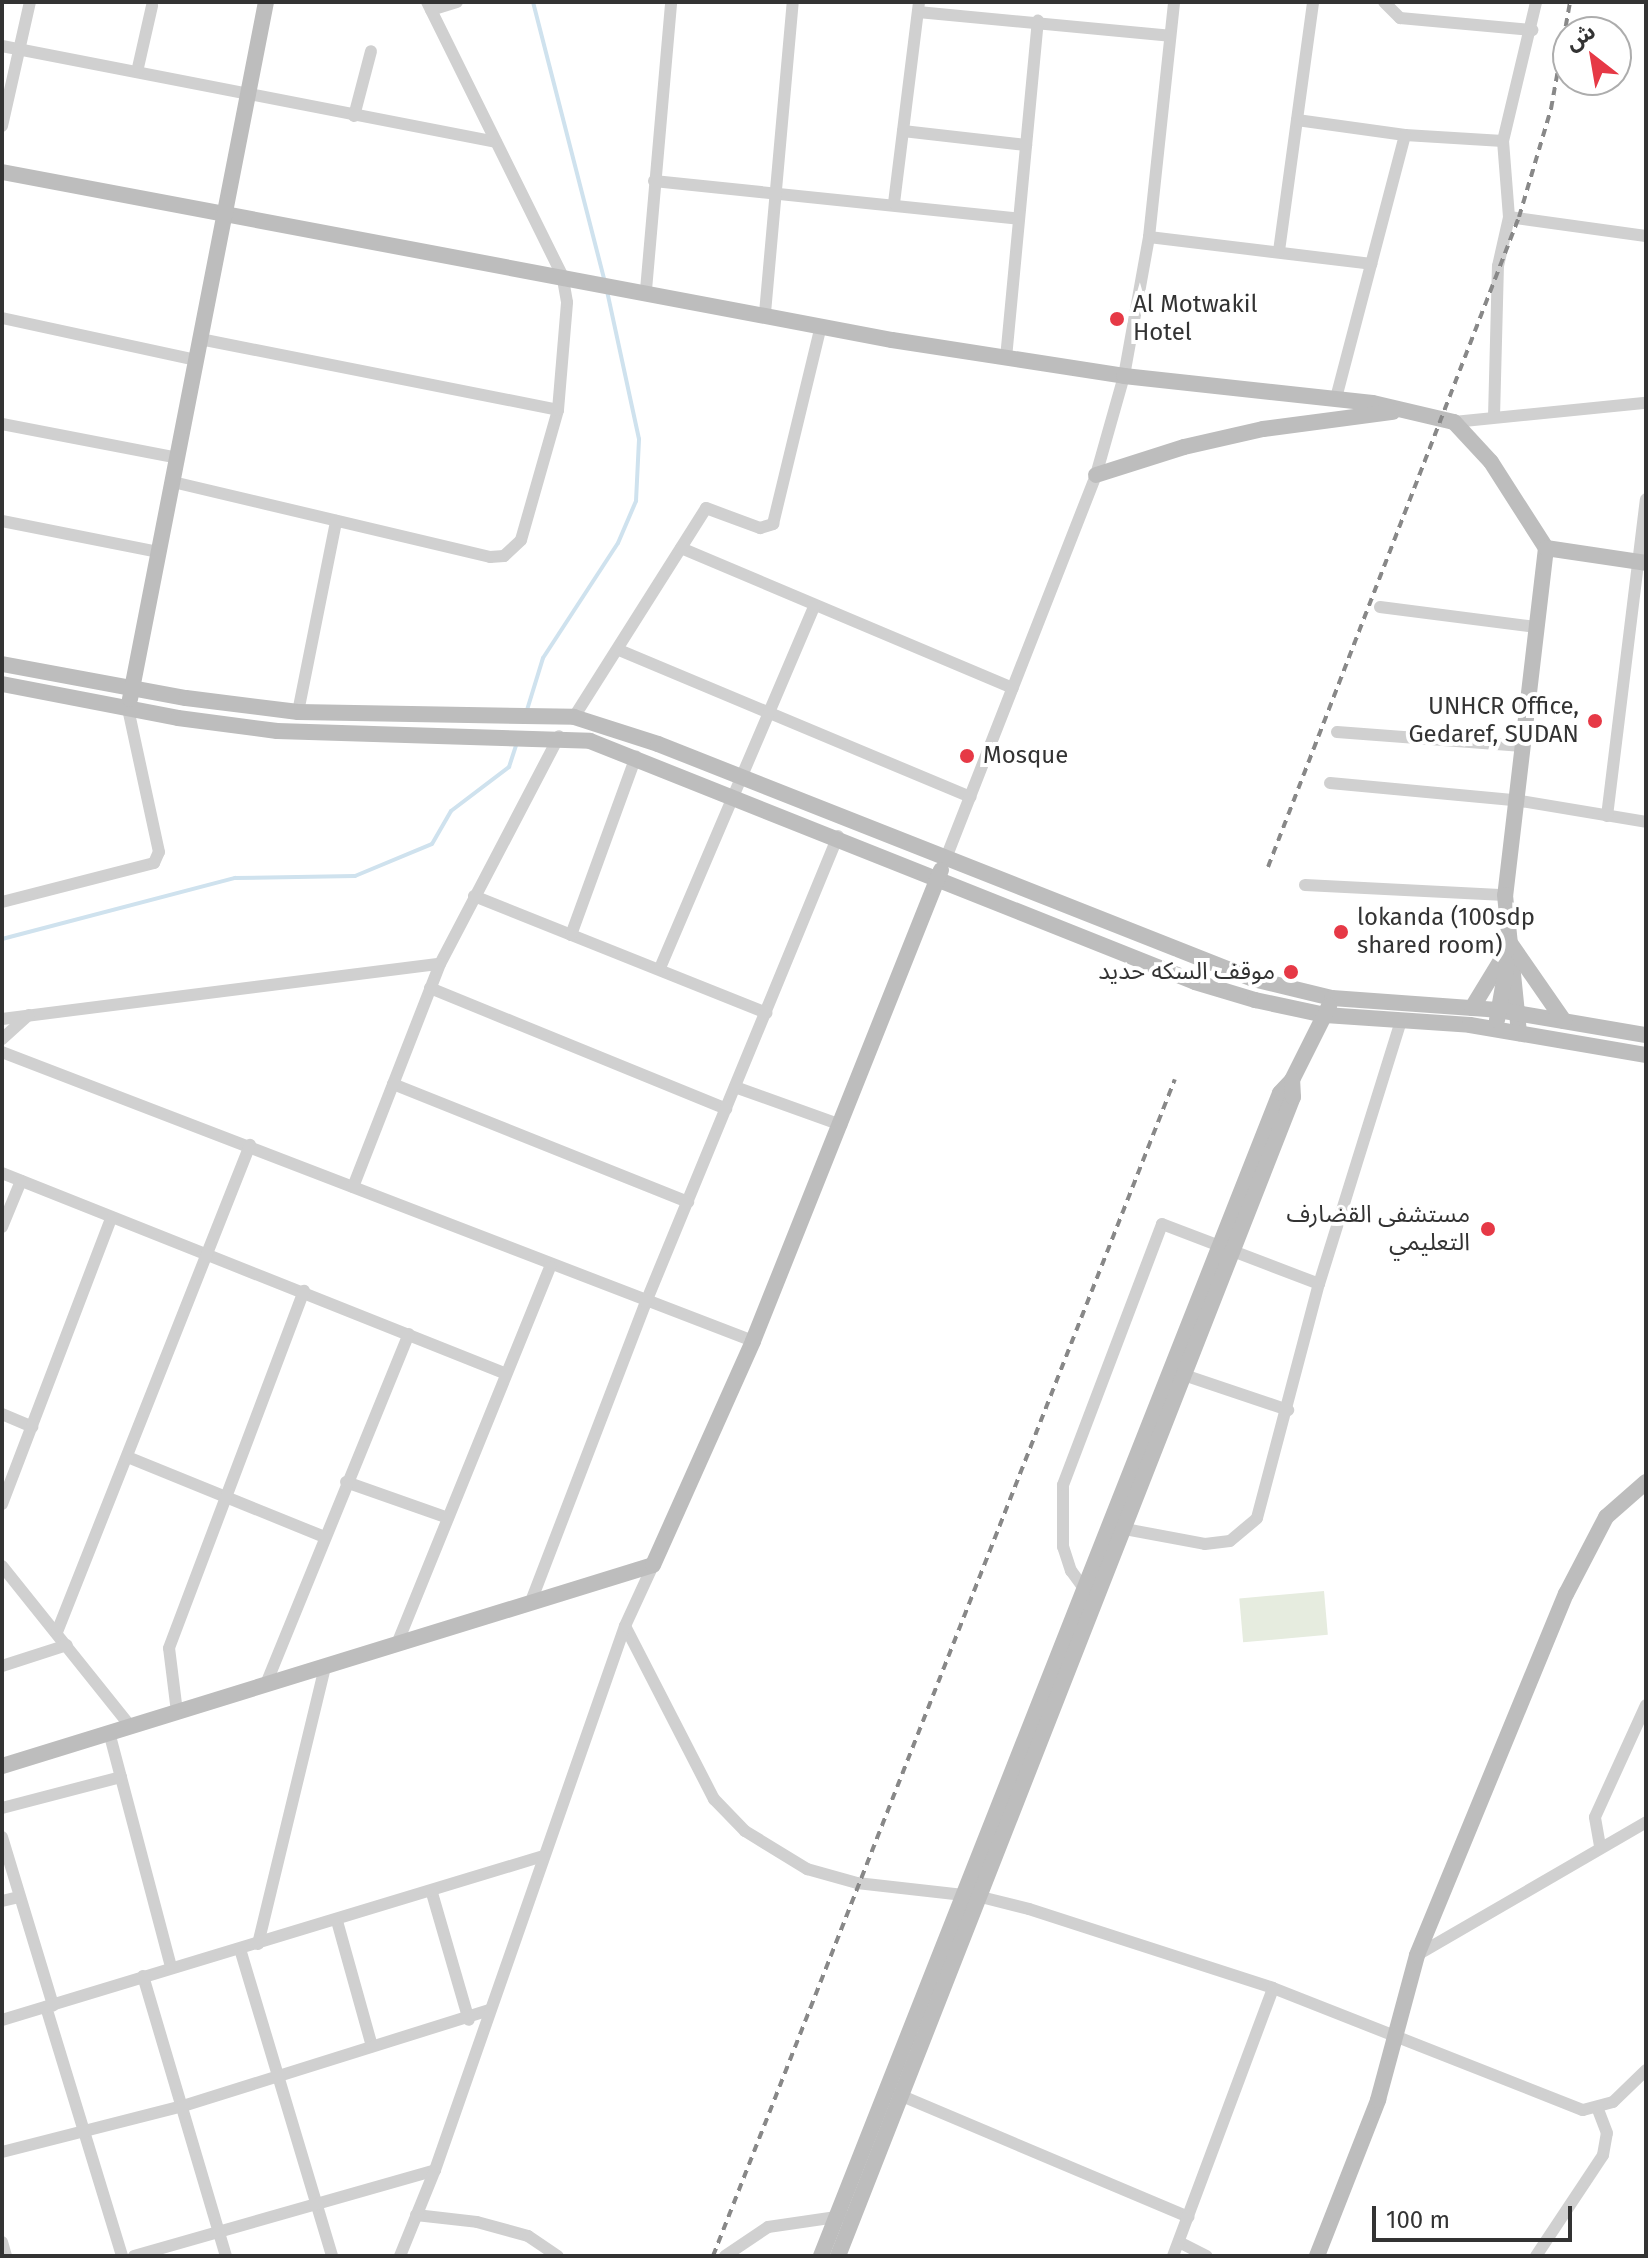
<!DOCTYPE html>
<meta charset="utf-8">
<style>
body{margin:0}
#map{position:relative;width:1648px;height:2258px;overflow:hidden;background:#fff;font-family:"Fira Sans","Noto Sans Arabic",sans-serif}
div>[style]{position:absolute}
.green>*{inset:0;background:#e6ecdf;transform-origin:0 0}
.stream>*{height:4px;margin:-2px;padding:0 2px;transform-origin:2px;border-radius:2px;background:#cfe2ee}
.street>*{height:12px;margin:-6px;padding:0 6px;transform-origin:6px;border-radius:6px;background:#d0d0d0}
.secondary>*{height:16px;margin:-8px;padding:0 8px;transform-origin:8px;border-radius:8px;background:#bdbdbd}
.rail>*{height:4px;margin-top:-2px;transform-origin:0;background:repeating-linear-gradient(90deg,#888 0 8px,transparent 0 14px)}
.dots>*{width:22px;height:22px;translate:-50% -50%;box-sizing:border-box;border:4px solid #fff;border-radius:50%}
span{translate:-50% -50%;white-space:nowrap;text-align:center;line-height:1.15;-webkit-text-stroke:8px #fff;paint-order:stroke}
.poi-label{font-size:24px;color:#333}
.left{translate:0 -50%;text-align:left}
.right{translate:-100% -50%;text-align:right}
.frame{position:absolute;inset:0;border:4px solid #333;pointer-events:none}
.north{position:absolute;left:1552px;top:16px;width:80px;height:80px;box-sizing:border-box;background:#fff;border:2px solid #adadad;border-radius:50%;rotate:329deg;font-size:22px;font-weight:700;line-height:32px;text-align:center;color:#333}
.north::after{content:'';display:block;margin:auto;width:28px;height:36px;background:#e63946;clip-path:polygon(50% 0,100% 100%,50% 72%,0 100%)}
.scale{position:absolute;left:1372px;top:2206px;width:200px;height:36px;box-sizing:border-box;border:4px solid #333;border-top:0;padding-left:10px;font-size:24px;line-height:28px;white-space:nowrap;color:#333;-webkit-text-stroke:6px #fff;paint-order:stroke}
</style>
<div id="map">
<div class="green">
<i style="left:1324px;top:1591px;width:44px;height:85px;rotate:85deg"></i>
</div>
<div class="stream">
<i style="left:533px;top:2px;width:289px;rotate:75.6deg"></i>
<i style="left:527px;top:710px;width:54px;rotate:-72.9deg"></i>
<i style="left:543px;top:658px;width:137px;rotate:-56.9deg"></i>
<i style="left:618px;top:543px;width:46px;rotate:-66.8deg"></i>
<i style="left:636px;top:501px;width:62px;rotate:-87.2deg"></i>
<i style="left:639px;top:439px;width:151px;rotate:-102.2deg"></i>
<i style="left:2px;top:939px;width:241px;rotate:-14.7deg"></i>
<i style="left:235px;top:878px;width:120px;rotate:-1deg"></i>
<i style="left:355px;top:876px;width:83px;rotate:-22.6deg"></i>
<i style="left:432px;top:844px;width:38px;rotate:-60deg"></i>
<i style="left:451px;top:811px;width:73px;rotate:-37.2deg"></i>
<i style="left:509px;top:767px;width:26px;rotate:-72deg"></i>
</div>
<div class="street">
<i style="left:1384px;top:2px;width:23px;rotate:45deg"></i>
<i style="left:1400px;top:18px;width:133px;rotate:5.2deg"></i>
<i style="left:431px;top:10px;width:27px;rotate:-17deg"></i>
<i style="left:918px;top:12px;width:253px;rotate:5.4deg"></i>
<i style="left:2px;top:46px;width:503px;rotate:11deg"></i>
<i style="left:137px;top:72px;width:68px;rotate:-77.2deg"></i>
<i style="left:354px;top:116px;width:67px;rotate:-75.3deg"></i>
<i style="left:1297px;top:120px;width:109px;rotate:7.9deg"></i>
<i style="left:1405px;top:135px;width:98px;rotate:3.5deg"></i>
<i style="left:2px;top:126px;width:127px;rotate:-77.3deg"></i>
<i style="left:903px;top:131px;width:124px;rotate:6.5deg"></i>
<i style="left:654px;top:181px;width:367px;rotate:5.9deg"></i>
<i style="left:894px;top:203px;width:203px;rotate:-82.9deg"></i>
<i style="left:1509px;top:217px;width:138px;rotate:7.9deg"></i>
<i style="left:1149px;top:237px;width:224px;rotate:6.9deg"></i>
<i style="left:1279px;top:251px;width:251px;rotate:-82.2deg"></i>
<i style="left:646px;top:290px;width:289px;rotate:-85deg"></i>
<i style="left:765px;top:313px;width:312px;rotate:-84.9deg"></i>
<i style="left:2px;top:318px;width:198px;rotate:12.2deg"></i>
<i style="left:200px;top:339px;width:365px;rotate:11.2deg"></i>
<i style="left:1006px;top:358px;width:339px;rotate:-84.6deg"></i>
<i style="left:1336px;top:398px;width:272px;rotate:-75.3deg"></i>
<i style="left:1494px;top:417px;width:151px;rotate:-88.5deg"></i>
<i style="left:1498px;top:266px;width:50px;rotate:-77.3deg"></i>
<i style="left:1509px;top:217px;width:76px;rotate:-94.5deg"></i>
<i style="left:1503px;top:141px;width:143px;rotate:-76.6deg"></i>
<i style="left:1454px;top:422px;width:193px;rotate:-5.7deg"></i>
<i style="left:2px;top:424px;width:179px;rotate:10.9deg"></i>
<i style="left:173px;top:482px;width:326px;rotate:13.3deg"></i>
<i style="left:490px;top:557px;width:14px;rotate:-4deg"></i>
<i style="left:504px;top:556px;width:23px;rotate:-43deg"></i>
<i style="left:521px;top:540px;width:135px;rotate:-74.1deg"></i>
<i style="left:558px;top:410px;width:108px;rotate:-85.2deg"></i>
<i style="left:567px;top:302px;width:27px;rotate:-100deg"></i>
<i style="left:562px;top:275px;width:305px;rotate:-116.3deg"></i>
<i style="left:2px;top:521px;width:160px;rotate:11.2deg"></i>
<i style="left:681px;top:548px;width:360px;rotate:22.9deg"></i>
<i style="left:1380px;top:607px;width:158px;rotate:7.3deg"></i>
<i style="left:619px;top:650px;width:381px;rotate:22.7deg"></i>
<i style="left:298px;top:712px;width:195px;rotate:-78.7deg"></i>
<i style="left:574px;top:717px;width:247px;rotate:-57.7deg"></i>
<i style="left:706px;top:508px;width:58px;rotate:20.3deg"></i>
<i style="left:760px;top:528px;width:14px;rotate:-17deg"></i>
<i style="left:773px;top:524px;width:204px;rotate:-76.4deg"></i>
<i style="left:1337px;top:732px;width:186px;rotate:4.3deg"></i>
<i style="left:1330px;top:783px;width:186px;rotate:5.3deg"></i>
<i style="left:1515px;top:800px;width:133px;rotate:9.5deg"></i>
<i style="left:1607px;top:816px;width:319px;rotate:-83deg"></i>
<i style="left:946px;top:858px;width:411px;rotate:-68.6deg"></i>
<i style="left:1096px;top:475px;width:103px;rotate:-74.2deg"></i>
<i style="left:1124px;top:376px;width:141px;rotate:-79.8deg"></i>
<i style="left:1149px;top:237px;width:236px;rotate:-83.9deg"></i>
<i style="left:1305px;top:885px;width:200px;rotate:2.9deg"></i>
<i style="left:474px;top:896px;width:315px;rotate:21.8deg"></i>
<i style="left:2px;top:902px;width:157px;rotate:-14.4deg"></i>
<i style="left:154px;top:863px;width:12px;rotate:-66deg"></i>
<i style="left:159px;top:852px;width:146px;rotate:-102.2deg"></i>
<i style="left:571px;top:935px;width:190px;rotate:-70deg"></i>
<i style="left:660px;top:968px;width:392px;rotate:-66.9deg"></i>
<i style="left:430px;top:988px;width:320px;rotate:22.2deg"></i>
<i style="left:2px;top:1019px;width:441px;rotate:-7.2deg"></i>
<i style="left:440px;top:964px;width:257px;rotate:-62.4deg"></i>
<i style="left:2px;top:1039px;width:36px;rotate:-42deg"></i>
<i style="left:2px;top:1052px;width:805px;rotate:21.05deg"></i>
<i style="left:393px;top:1084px;width:318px;rotate:21.8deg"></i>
<i style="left:735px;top:1087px;width:113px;rotate:19.7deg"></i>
<i style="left:2px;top:1173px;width:540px;rotate:21.72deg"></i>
<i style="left:353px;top:1187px;width:239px;rotate:-68.7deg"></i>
<i style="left:2px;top:1227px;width:50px;rotate:-67.6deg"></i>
<i style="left:1184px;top:1375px;width:110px;rotate:18.6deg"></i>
<i style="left:2px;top:1414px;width:33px;rotate:23deg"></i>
<i style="left:130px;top:1458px;width:207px;rotate:22.1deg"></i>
<i style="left:346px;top:1482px;width:108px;rotate:19.4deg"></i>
<i style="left:2px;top:1504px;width:305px;rotate:-69.1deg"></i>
<i style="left:1125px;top:1529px;width:81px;rotate:10.6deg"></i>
<i style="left:1205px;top:1544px;width:25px;rotate:-7deg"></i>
<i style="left:1230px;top:1541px;width:35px;rotate:-40deg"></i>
<i style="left:1257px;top:1518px;width:242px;rotate:-75.2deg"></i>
<i style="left:1319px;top:1284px;width:276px;rotate:-72.7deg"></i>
<i style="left:2px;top:1566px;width:205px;rotate:51.3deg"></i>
<i style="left:1088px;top:1594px;width:29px;rotate:-126deg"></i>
<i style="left:1071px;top:1571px;width:25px;rotate:-108deg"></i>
<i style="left:1063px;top:1547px;width:62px;rotate:-90deg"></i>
<i style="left:1063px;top:1485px;width:279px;rotate:-69.2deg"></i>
<i style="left:1162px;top:1224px;width:168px;rotate:20.9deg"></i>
<i style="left:530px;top:1604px;width:324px;rotate:-69deg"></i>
<i style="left:646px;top:1302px;width:504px;rotate:-67.61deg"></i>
<i style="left:625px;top:1626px;width:195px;rotate:62.8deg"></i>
<i style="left:714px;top:1799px;width:45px;rotate:45.9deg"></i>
<i style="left:745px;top:1831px;width:73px;rotate:31.5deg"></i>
<i style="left:807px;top:1869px;width:52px;rotate:15.6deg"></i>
<i style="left:857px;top:1883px;width:125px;rotate:6.4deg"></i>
<i style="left:981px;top:1897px;width:49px;rotate:14deg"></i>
<i style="left:1029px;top:1909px;width:256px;rotate:17.9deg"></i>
<i style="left:1273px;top:1988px;width:333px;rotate:21.5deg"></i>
<i style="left:1583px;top:2110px;width:31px;rotate:-15deg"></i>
<i style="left:1613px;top:2102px;width:46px;rotate:-44.1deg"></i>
<i style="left:57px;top:1632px;width:524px;rotate:-68.38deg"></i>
<i style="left:397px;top:1644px;width:407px;rotate:-67.9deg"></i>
<i style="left:2px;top:1666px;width:68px;rotate:-17.9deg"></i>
<i style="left:266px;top:1684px;width:378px;rotate:-67.8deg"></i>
<i style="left:177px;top:1712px;width:64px;rotate:-97.1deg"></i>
<i style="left:169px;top:1648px;width:382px;rotate:-69.3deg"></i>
<i style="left:109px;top:1732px;width:243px;rotate:75.2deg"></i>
<i style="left:2px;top:1808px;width:123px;rotate:-14.6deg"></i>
<i style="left:2px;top:1837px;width:176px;rotate:73.1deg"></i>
<i style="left:1600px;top:1846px;width:29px;rotate:-100deg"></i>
<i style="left:1595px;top:1817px;width:123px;rotate:-65.5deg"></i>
<i style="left:432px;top:1893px;width:132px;rotate:73.8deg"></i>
<i style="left:2px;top:1901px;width:18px;rotate:-13deg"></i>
<i style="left:337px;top:1921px;width:130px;rotate:74.4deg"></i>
<i style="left:258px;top:1944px;width:286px;rotate:-76.4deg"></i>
<i style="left:240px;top:1949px;width:320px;rotate:73.3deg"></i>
<i style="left:1417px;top:1955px;width:265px;rotate:-30.1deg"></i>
<i style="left:143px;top:1976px;width:292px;rotate:73.5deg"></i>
<i style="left:46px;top:2007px;width:260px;rotate:73deg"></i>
<i style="left:2px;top:2020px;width:565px;rotate:-16.86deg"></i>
<i style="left:902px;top:2096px;width:311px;rotate:22.9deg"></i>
<i style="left:2px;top:2152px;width:187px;rotate:-14.3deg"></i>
<i style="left:183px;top:2106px;width:321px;rotate:-17.4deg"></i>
<i style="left:416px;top:2215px;width:61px;rotate:6.5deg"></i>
<i style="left:477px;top:2222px;width:53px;rotate:15.4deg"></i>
<i style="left:528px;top:2236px;width:36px;rotate:34deg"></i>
<i style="left:2px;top:2242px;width:15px;rotate:74deg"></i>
<i style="left:1179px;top:2242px;width:31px;rotate:27deg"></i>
<i style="left:134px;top:2256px;width:313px;rotate:-15.9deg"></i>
<i style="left:400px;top:2256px;width:93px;rotate:-67.9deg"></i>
<i style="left:435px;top:2170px;width:576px;rotate:-70.75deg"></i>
<i style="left:625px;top:1626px;width:67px;rotate:-65.3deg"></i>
<i style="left:725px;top:2256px;width:52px;rotate:-34deg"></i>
<i style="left:768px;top:2227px;width:76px;rotate:-8.3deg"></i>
<i style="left:1173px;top:2256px;width:286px;rotate:-69.5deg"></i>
<i style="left:1536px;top:2256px;width:121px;rotate:-56.4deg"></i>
<i style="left:1603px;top:2155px;width:22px;rotate:-80deg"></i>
<i style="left:1607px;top:2133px;width:26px;rotate:-111deg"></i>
</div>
<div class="secondary">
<i style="left:2px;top:172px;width:906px;rotate:10.69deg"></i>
<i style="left:892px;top:340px;width:235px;rotate:8.8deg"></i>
<i style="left:1124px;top:376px;width:250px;rotate:6.2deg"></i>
<i style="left:1373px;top:403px;width:83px;rotate:13.2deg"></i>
<i style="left:1454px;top:422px;width:54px;rotate:47.2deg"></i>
<i style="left:1491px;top:462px;width:102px;rotate:57.4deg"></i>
<i style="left:1546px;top:548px;width:349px;rotate:96.7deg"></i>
<i style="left:1505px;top:895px;width:139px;rotate:84.2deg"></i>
<i style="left:1096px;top:475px;width:92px;rotate:-17.7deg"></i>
<i style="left:1184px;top:447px;width:81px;rotate:-12.8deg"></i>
<i style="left:1263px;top:429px;width:131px;rotate:-7.5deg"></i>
<i style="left:1546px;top:548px;width:101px;rotate:8.5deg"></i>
<i style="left:2px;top:664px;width:187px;rotate:10.5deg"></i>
<i style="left:186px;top:698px;width:113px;rotate:7.1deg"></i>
<i style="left:298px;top:712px;width:276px;rotate:1deg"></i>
<i style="left:574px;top:717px;width:88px;rotate:17.8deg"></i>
<i style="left:658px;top:744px;width:640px;rotate:21.55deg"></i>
<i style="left:1253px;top:979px;width:81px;rotate:13.5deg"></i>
<i style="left:1332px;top:998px;width:166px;rotate:4.1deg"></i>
<i style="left:1498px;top:1010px;width:150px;rotate:9.6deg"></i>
<i style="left:2px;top:684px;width:179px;rotate:10.9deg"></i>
<i style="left:178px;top:718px;width:100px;rotate:7.5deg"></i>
<i style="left:277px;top:731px;width:313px;rotate:1.8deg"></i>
<i style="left:590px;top:741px;width:651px;rotate:21.72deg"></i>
<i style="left:1195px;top:982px;width:63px;rotate:16.7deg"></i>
<i style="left:1255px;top:1000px;width:72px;rotate:12.1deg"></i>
<i style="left:1325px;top:1015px;width:145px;rotate:3.9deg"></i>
<i style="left:1470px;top:1025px;width:179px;rotate:9.7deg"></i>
<i style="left:130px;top:699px;width:710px;rotate:-78.96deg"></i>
<i style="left:1510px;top:943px;width:95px;rotate:55.3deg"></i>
<i style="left:1472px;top:1008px;width:66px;rotate:-58.7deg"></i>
<i style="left:1497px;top:1020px;width:57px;rotate:-79.9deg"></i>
<i style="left:2px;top:1766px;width:681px;rotate:-17.16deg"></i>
<i style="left:653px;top:1565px;width:245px;rotate:-65.9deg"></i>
<i style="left:753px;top:1341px;width:507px;rotate:-68.24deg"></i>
<i style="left:821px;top:2256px;width:1250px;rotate:-68.46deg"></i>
<i style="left:1280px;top:1093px;width:18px;rotate:-47deg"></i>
<i style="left:1292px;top:1080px;width:83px;rotate:-63.4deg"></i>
<i style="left:838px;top:2256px;width:1245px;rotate:-68.57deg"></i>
<i style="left:1293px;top:1097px;width:17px;rotate:-93deg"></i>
<i style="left:1317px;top:2256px;width:168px;rotate:-68.6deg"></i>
<i style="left:1378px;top:2100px;width:150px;rotate:-74.9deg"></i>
<i style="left:1417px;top:1955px;width:391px;rotate:-67.6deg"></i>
<i style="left:1566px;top:1594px;width:87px;rotate:-62.5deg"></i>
<i style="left:1606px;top:1517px;width:53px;rotate:-41.2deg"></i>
</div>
<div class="rail">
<i style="left:1268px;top:867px;width:697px;rotate:-68.89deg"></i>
<i style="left:1519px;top:217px;width:113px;rotate:-73.5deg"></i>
<i style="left:1551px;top:109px;width:109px;rotate:-79.9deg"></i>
<i style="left:713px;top:2256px;width:1264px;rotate:-68.57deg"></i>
</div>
<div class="dots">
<i style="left:1117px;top:319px;background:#e63946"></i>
<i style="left:1595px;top:721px;background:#e63946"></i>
<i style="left:967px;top:756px;background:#e63946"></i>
<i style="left:1341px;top:932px;background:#e63946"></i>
<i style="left:1291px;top:972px;background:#e63946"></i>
<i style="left:1488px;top:1229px;background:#e63946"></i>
</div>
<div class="poi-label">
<span class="left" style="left:1133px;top:319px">Al Motwakil<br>Hotel</span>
<span class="right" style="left:1579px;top:721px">UNHCR Office,<br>Gedaref, SUDAN</span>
<span class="left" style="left:983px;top:756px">Mosque</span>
<span class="left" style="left:1357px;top:932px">lokanda (100sdp<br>shared room)</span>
<span class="right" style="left:1275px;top:972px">موقف السكه حديد</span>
<span class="right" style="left:1470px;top:1229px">مستشفى القضارف<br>التعليمي</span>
</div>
<div class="frame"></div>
<div class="north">ش</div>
<div class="scale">100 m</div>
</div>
